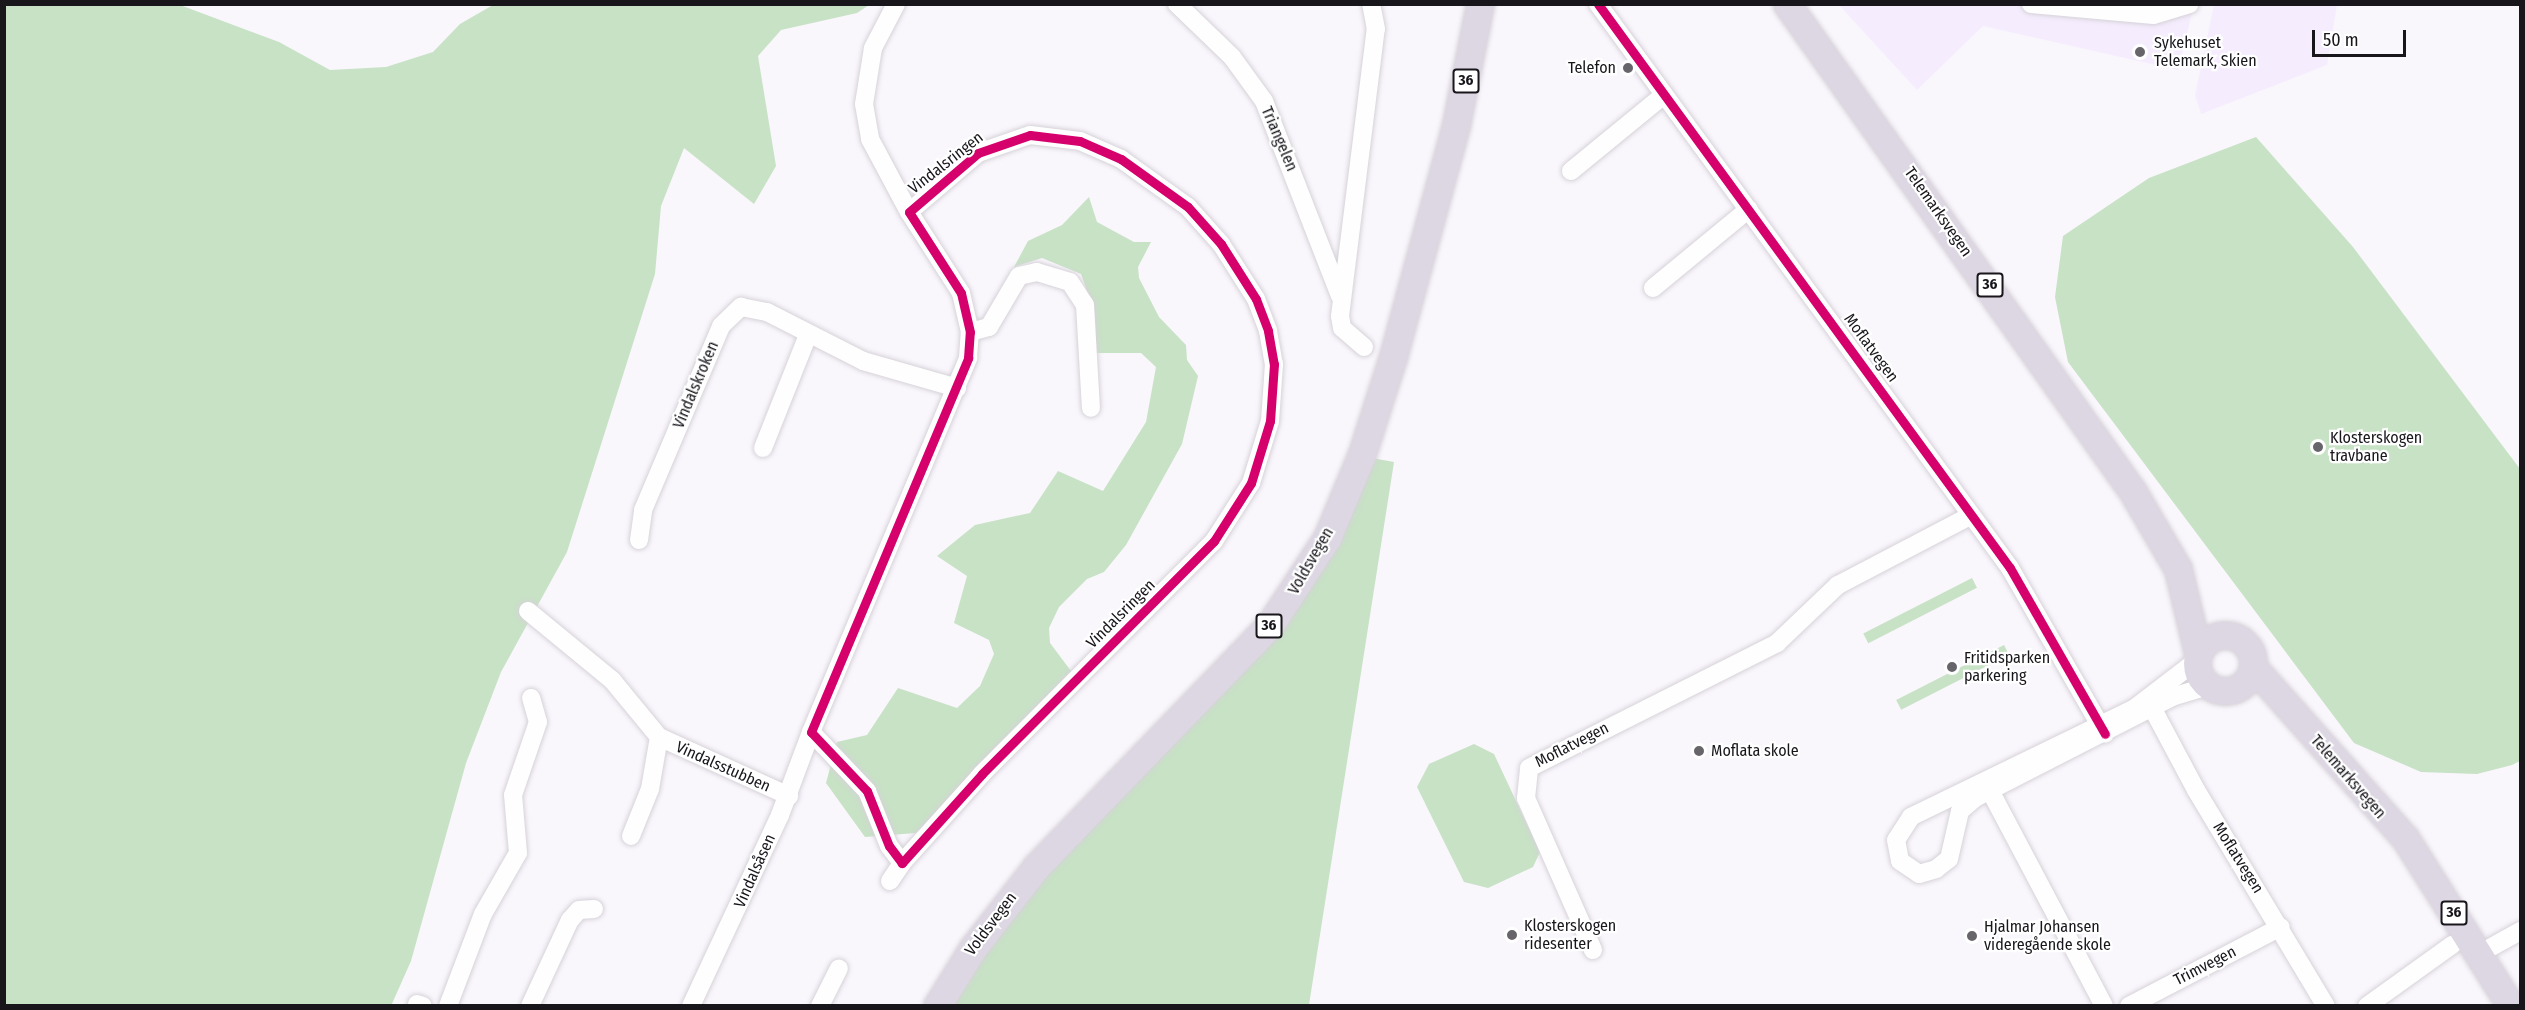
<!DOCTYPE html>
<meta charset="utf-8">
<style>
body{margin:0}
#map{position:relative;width:2525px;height:1010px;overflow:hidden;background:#f9f6fc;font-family:"Fira Sans Condensed",sans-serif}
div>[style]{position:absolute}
.built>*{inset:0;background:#f5edfe}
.green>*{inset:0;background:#c8e2c6;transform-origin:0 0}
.roads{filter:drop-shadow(0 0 2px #d6d2d8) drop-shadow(0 0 2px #d6d2d8)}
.minor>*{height:18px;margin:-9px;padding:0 9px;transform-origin:9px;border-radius:9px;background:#fefeff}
.highway>*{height:27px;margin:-13.5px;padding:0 13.5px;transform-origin:13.5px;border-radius:13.5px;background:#ddd7e3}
.highway>.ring{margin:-13.5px;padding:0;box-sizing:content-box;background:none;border:27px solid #ddd7e3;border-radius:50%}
.cycleway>*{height:9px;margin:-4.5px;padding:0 4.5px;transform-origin:4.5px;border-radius:4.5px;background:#d6006c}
.dots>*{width:16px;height:16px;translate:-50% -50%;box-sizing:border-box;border:3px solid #fff;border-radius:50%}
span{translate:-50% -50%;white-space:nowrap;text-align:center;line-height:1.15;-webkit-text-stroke:4.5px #fff;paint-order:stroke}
.shield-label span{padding:2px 4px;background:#fff;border:2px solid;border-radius:4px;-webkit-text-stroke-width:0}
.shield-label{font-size:15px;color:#18151b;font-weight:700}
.poi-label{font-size:16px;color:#18151b}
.left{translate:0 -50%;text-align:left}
.right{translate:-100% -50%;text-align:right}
.street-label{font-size:16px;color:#18151b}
.frame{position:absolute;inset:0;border:6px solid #18151b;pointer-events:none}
.scale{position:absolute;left:2312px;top:30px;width:94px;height:27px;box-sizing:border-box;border:3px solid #18151b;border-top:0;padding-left:8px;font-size:18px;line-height:21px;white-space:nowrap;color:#18151b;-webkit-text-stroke:4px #fff;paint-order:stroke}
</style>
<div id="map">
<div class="built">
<i style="clip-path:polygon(1839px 5px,2194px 5px,2178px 70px,1983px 26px,1917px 90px)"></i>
<i style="clip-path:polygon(2214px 5px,2337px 5px,2327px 65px,2201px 114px,2195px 95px)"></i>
</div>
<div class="green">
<i style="clip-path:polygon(5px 5px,180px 5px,279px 42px,330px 70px,386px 67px,433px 52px,460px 24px,493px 5px,869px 5px,857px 13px,781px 30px,758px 56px,776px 166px,754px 204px,684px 148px,661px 206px,655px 274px,567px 552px,501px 672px,466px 763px,411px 961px,391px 1006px,5px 1006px)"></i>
<i style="clip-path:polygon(2256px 137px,2353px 247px,2520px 469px,2520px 761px,2512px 765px,2477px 774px,2421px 772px,2354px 743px,2068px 362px,2055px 297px,2063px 236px,2149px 178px)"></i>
<i style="clip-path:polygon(1089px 197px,1097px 222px,1134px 242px,1151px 242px,1138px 267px,1139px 278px,1159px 317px,1186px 345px,1187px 360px,1198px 376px,1182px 444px,1126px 545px,1104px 572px,1087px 579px,1059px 607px,1049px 628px,1050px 643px,1071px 671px,916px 833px,865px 837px,826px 783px,837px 742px,867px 735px,898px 688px,957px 708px,980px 686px,994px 654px,989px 640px,954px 623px,967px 576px,937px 556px,975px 525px,1030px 513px,1058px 471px,1103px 491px,1146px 422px,1156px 367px,1141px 353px,1096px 353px,1095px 314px,1081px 274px,1042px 258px,1014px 267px,1028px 241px,1062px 225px)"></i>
<i style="clip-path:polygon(1355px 455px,1394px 462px,1309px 1005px,926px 1006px,1282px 597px)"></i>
<i style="left:1972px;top:578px;width:11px;height:122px;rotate:63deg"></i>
<i style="left:2004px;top:645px;width:11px;height:121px;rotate:63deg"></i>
<i style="clip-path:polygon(1474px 744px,1494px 754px,1540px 852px,1533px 867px,1488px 888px,1464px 882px,1417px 787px,1429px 764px)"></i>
</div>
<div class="roads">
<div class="minor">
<i style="left:896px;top:4px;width:50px;rotate:117.6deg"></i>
<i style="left:873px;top:48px;width:57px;rotate:99.1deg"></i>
<i style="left:864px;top:104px;width:36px;rotate:80deg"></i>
<i style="left:870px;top:139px;width:83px;rotate:61.9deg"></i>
<i style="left:1177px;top:4px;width:76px;rotate:43.9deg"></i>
<i style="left:1232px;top:57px;width:54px;rotate:54deg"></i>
<i style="left:1264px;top:101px;width:209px;rotate:68.7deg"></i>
<i style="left:1598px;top:4px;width:698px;rotate:53.85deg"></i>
<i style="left:2010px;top:568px;width:191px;rotate:60.2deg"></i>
<i style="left:2031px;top:4px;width:123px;rotate:5.1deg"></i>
<i style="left:2154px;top:15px;width:37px;rotate:-17deg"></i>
<i style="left:1030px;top:135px;width:50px;rotate:6.8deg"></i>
<i style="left:1080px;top:141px;width:45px;rotate:23.7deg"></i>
<i style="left:1121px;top:159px;width:82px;rotate:35.6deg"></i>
<i style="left:1188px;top:207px;width:50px;rotate:48.3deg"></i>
<i style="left:1221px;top:244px;width:65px;rotate:57.5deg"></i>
<i style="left:1256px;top:299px;width:34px;rotate:69deg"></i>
<i style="left:1268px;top:331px;width:34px;rotate:80deg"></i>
<i style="left:1274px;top:364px;width:57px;rotate:94deg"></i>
<i style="left:1270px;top:421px;width:65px;rotate:107deg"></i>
<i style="left:1251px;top:483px;width:69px;rotate:122.5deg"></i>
<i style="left:1214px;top:541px;width:329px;rotate:134.9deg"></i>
<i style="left:982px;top:774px;width:120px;rotate:132deg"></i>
<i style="left:902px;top:863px;width:21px;rotate:-127deg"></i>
<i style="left:889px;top:846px;width:59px;rotate:-111.8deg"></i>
<i style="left:867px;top:791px;width:81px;rotate:-133.5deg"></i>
<i style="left:811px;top:732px;width:406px;rotate:-67.2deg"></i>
<i style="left:968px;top:358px;width:26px;rotate:-86deg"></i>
<i style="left:970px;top:332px;width:40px;rotate:-103deg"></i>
<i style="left:961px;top:293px;width:96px;rotate:-122.7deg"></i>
<i style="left:909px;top:212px;width:91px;rotate:-40.5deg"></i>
<i style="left:978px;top:153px;width:55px;rotate:-19.1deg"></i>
<i style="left:1571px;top:171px;width:120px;rotate:-39.3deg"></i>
<i style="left:1653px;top:288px;width:124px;rotate:-39.5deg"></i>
<i style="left:970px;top:332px;width:20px;rotate:-15deg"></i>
<i style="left:989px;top:327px;width:59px;rotate:-59.5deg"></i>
<i style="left:1019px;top:276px;width:18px;rotate:-13deg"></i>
<i style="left:1037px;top:272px;width:34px;rotate:17deg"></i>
<i style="left:1070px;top:282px;width:27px;rotate:57deg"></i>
<i style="left:1085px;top:305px;width:103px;rotate:86.7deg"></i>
<i style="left:1364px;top:347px;width:29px;rotate:-139deg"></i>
<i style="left:1342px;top:328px;width:12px;rotate:-99deg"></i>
<i style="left:1340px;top:316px;width:289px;rotate:-82.9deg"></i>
<i style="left:1376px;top:29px;width:25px;rotate:-101deg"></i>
<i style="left:763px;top:448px;width:122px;rotate:-68.3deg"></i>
<i style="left:639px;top:540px;width:30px;rotate:-82deg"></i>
<i style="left:643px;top:510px;width:200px;rotate:-67deg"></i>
<i style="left:721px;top:326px;width:28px;rotate:-44deg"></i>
<i style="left:741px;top:307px;width:26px;rotate:11deg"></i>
<i style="left:767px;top:312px;width:108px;rotate:27deg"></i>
<i style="left:863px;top:361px;width:98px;rotate:16deg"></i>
<i style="left:528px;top:611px;width:109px;rotate:39.4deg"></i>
<i style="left:612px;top:680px;width:74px;rotate:50.5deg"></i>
<i style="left:659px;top:737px;width:143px;rotate:24.4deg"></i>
<i style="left:2196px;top:661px;width:77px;rotate:142.4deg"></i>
<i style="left:2135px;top:708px;width:249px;rotate:154.1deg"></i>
<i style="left:1911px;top:817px;width:27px;rotate:123deg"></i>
<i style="left:1896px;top:840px;width:21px;rotate:79deg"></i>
<i style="left:1900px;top:861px;width:23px;rotate:34deg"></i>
<i style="left:1919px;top:874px;width:18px;rotate:-16deg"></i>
<i style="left:1936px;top:869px;width:16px;rotate:-38deg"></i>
<i style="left:1949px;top:859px;width:49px;rotate:-77.1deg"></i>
<i style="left:1960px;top:811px;width:20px;rotate:-41deg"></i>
<i style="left:1975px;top:798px;width:221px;rotate:-27.1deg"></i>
<i style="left:2172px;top:697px;width:38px;rotate:-17deg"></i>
<i style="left:2148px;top:700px;width:102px;rotate:61.9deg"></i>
<i style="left:2196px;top:790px;width:252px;rotate:59deg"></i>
<i style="left:1986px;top:783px;width:252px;rotate:62.1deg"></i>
<i style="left:631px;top:836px;width:51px;rotate:-68deg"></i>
<i style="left:650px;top:789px;width:53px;rotate:-80.2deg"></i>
<i style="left:890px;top:881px;width:22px;rotate:-56deg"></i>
<i style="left:1593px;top:950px;width:166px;rotate:-113.8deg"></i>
<i style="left:1526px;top:798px;width:30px;rotate:-84deg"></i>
<i style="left:1529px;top:768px;width:278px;rotate:-26.7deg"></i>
<i style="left:1777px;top:643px;width:84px;rotate:-43.6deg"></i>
<i style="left:1838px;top:585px;width:149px;rotate:-27.6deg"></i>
<i style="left:2486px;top:950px;width:39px;rotate:-29deg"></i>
<i style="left:417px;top:1004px;width:6px;rotate:18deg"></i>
<i style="left:448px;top:1006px;width:98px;rotate:-69.2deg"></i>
<i style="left:483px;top:914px;width:70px;rotate:-60.2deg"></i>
<i style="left:518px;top:853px;width:58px;rotate:-94.9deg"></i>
<i style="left:513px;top:795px;width:77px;rotate:-71.1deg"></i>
<i style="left:538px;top:722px;width:25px;rotate:-106deg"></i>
<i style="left:530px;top:1006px;width:95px;rotate:-65.1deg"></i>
<i style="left:570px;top:920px;width:13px;rotate:-48deg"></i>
<i style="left:579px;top:910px;width:15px;rotate:-4deg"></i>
<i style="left:691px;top:1006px;width:211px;rotate:-65deg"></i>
<i style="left:780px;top:815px;width:89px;rotate:-69.5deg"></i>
<i style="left:820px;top:1006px;width:42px;rotate:-63.4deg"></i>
<i style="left:2129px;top:1006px;width:171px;rotate:-27.5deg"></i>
<i style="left:2367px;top:1006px;width:105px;rotate:-35.7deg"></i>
</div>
<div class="highway">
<i style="left:1787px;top:4px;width:598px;rotate:54.66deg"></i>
<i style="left:2133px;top:492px;width:89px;rotate:59.7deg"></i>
<i style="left:2178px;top:569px;width:86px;rotate:76.6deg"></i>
<i class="ring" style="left:2197px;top:635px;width:29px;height:29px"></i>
<i style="left:2253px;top:667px;width:229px;rotate:48.4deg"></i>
<i style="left:2405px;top:838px;width:199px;rotate:57.8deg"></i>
<i style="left:937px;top:1006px;width:68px;rotate:-58.2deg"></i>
<i style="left:973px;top:948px;width:103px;rotate:-52.1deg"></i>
<i style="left:1036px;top:867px;width:337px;rotate:-46deg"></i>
<i style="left:1270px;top:625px;width:104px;rotate:-56.8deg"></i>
<i style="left:1327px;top:538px;width:91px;rotate:-67.4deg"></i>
<i style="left:1362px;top:454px;width:102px;rotate:-72.3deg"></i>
<i style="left:1393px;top:357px;width:240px;rotate:-74.8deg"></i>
<i style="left:1456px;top:125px;width:123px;rotate:-78.8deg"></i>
</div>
</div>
<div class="cycleway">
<i style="left:1598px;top:4px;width:698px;rotate:53.85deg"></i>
<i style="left:2010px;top:568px;width:191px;rotate:60.2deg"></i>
<i style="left:1030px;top:135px;width:50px;rotate:6.8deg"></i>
<i style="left:1080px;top:141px;width:45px;rotate:23.7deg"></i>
<i style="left:1121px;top:159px;width:82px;rotate:35.6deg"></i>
<i style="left:1188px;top:207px;width:50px;rotate:48.3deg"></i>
<i style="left:1221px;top:244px;width:65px;rotate:57.5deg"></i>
<i style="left:1256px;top:299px;width:34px;rotate:69deg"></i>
<i style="left:1268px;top:331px;width:34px;rotate:80deg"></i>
<i style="left:1274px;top:364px;width:57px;rotate:94deg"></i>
<i style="left:1270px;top:421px;width:65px;rotate:107deg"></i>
<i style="left:1251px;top:483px;width:69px;rotate:122.5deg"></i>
<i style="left:1214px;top:541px;width:329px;rotate:134.9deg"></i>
<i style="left:982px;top:774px;width:120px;rotate:132deg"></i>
<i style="left:902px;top:863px;width:21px;rotate:-127deg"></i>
<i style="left:889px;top:846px;width:59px;rotate:-111.8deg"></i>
<i style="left:867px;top:791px;width:81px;rotate:-133.5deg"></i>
<i style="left:811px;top:732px;width:406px;rotate:-67.2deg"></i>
<i style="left:968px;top:358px;width:26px;rotate:-86deg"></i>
<i style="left:970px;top:332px;width:40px;rotate:-103deg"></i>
<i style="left:961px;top:293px;width:96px;rotate:-122.7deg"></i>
<i style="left:909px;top:212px;width:91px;rotate:-40.5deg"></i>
<i style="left:978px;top:153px;width:55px;rotate:-19.1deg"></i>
</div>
<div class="dots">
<i style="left:2140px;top:52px;background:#67646a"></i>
<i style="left:1628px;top:68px;background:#67646a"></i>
<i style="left:2318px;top:447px;background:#67646a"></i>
<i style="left:1952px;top:667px;background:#67646a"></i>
<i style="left:1699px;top:751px;background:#67646a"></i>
<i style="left:1512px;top:935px;background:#67646a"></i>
<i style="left:1972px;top:936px;background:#67646a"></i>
</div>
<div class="shield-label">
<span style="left:1466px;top:81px">36</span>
<span style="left:1990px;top:285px">36</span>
<span style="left:1269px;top:626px">36</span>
<span style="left:2454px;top:913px">36</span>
</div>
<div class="poi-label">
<span class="left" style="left:2154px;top:52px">Sykehuset<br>Telemark, Skien</span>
<span class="right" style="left:1616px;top:68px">Telefon</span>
<span class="left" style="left:2330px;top:447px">Klosterskogen<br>travbane</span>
<span class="left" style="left:1964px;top:667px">Fritidsparken<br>parkering</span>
<span class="left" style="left:1711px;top:751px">Moflata skole</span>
<span class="left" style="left:1524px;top:935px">Klosterskogen<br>ridesenter</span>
<span class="left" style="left:1984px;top:936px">Hjalmar Johansen<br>videregående skole</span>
</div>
<div class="street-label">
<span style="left:1279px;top:139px;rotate:67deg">Triangelen</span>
<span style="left:946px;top:163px;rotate:-38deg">Vindalsringen</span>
<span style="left:1938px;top:212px;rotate:55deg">Telemarksvegen</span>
<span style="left:1871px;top:348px;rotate:54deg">Moflatvegen</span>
<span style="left:696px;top:385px;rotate:-67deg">Vindalskroken</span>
<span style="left:1311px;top:561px;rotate:-60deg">Voldsvegen</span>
<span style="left:1121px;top:614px;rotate:-45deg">Vindalsringen</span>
<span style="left:1572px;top:745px;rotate:-27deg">Moflatvegen</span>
<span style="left:723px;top:767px;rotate:24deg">Vindalsstubben</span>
<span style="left:2348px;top:777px;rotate:49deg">Telemarksvegen</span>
<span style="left:2238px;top:858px;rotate:58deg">Moflatvegen</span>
<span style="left:755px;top:871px;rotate:-66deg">Vindalsåsen</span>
<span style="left:991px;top:924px;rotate:-53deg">Voldsvegen</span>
<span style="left:2205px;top:966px;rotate:-27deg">Trimvegen</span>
</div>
<div class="frame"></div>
<div class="scale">50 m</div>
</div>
